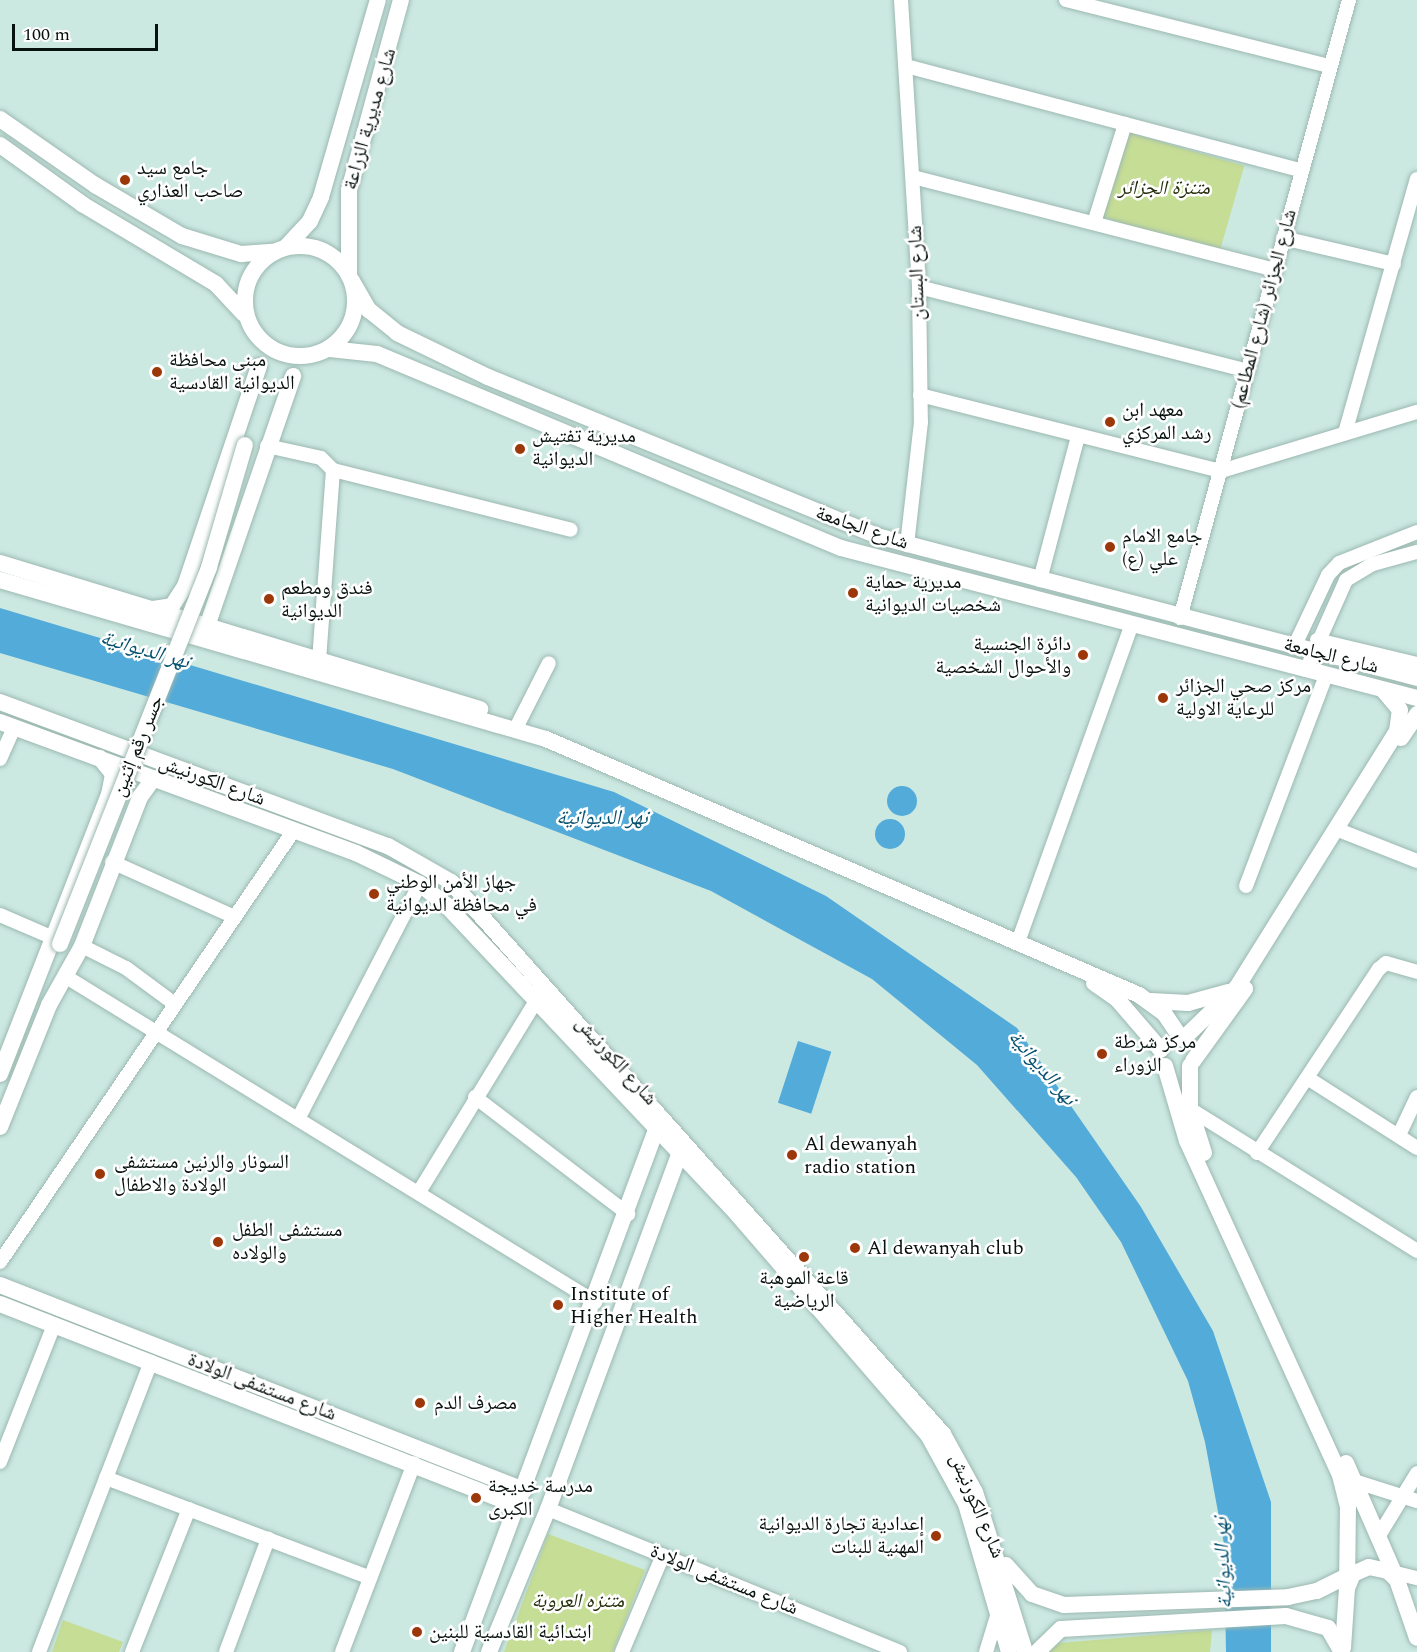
<!DOCTYPE html>
<meta charset="utf-8">
<style>
body{margin:0}
#map{position:relative;width:1417px;height:1652px;overflow:hidden;background:#cbe8e1;font-family:Spectral,"Noto Naskh Arabic",serif}
div>[style]{position:absolute}
.green>*{inset:0;background:#c6dd95;transform-origin:0 0}
.water>*{inset:0;background:#53abd9;transform-origin:0 0}
.round{border-radius:50%}
.roads{filter:drop-shadow(0 0 2px #9cb8b1) drop-shadow(0 0 2px #9cb8b1)}
.minor>*{height:14px;margin:-7px;padding:0 7px;transform-origin:7px;border-radius:7px;background:#fff}
.major>*{height:16px;margin:-8px;padding:0 8px;transform-origin:8px;border-radius:8px;background:#fff}
.major>.ring{margin:-8px;padding:0;box-sizing:content-box;background:none;border:16px solid #fff;border-radius:50%}
.bridges{filter:drop-shadow(0 0 2px #9cb8b1) drop-shadow(0 0 2px #9cb8b1)}
.major-bridge>*{height:16px;margin:-8px;padding:0 8px;transform-origin:8px;border-radius:8px;background:#fff}
.dots>*{width:16px;height:16px;translate:-50% -50%;box-sizing:border-box;border:3px solid #fff;border-radius:50%}
span{translate:-50% -50%;white-space:nowrap;text-align:center;line-height:1.15;-webkit-text-stroke:5px #fff;paint-order:stroke}
.street-label{font-size:20px;color:#07110e}
.poi-label{font-size:20px;color:#07110e}
.left{translate:0 -50%;text-align:left}
.right{translate:-100% -50%;text-align:right}
.park-label{font-size:20px;color:#262f0d;font-style:italic}
.water-label{font-size:21px;color:#075270;font-style:italic}
.scale{position:absolute;left:12px;top:24px;width:146px;height:27px;box-sizing:border-box;border:3px solid #07110e;border-top:0;padding-left:8px;font-size:18px;line-height:21px;white-space:nowrap;color:#07110e;-webkit-text-stroke:4px #fff;paint-order:stroke}
</style>
<div id="map">
<div class="green">
<i style="left:1127px;top:132px;width:122px;height:89px;rotate:16deg"></i>
<i style="clip-path:polygon(548px 1534px,645px 1570px,613px 1652px,504px 1652px)"></i>
<i style="clip-path:polygon(63px 1620px,123px 1642px,119px 1652px,52px 1652px)"></i>
<i style="clip-path:polygon(1212px 1630px,1210px 1652px,1044px 1652px,1059px 1643px)"></i>
</div>
<div class="water">
<i style="clip-path:polygon(0 608px,614px 792px,826px 896px,1017px 1028px,1141px 1207px,1213px 1331px,1271px 1502px,1271px 1652px,1226px 1652px,1224px 1544px,1205px 1442px,1188px 1381px,1121px 1242px,1076px 1177px,977px 1065px,872px 979px,711px 891px,393px 769px,0 653px)"></i>
<i class="round" style="left:887px;top:786px;width:30px;height:30px"></i>
<i class="round" style="left:875px;top:819px;width:30px;height:30px"></i>
<i style="left:798px;top:1041px;width:35px;height:65px;rotate:18deg"></i>
</div>
<div class="roads">
<div class="minor">
<i style="left:901px;top:0;width:288px;rotate:86.4deg"></i>
<i style="left:919px;top:287px;width:135px;rotate:89.2deg"></i>
<i style="left:921px;top:422px;width:124px;rotate:96.5deg"></i>
<i style="left:1066px;top:0;width:271px;rotate:14.1deg"></i>
<i style="left:906px;top:66px;width:408px;rotate:14.8deg"></i>
<i style="left:913px;top:177px;width:374px;rotate:14.4deg"></i>
<i style="left:1094px;top:223px;width:104px;rotate:-72.6deg"></i>
<i style="left:1283px;top:238px;width:114px;rotate:13.2deg"></i>
<i style="left:919px;top:287px;width:340px;rotate:14.3deg"></i>
<i style="left:920px;top:395px;width:310px;rotate:14.2deg"></i>
<i style="left:1221px;top:471px;width:205px;rotate:-16.8deg"></i>
<i style="left:1345px;top:433px;width:264px;rotate:-74.2deg"></i>
<i style="left:267px;top:446px;width:55px;rotate:12.5deg"></i>
<i style="left:321px;top:458px;width:17px;rotate:45deg"></i>
<i style="left:333px;top:470px;width:191px;rotate:94.2deg"></i>
<i style="left:333px;top:470px;width:245px;rotate:14.1deg"></i>
<i style="left:1040px;top:580px;width:149px;rotate:-75.2deg"></i>
<i style="left:1180px;top:618px;width:641px;rotate:-74.71deg"></i>
<i style="left:1317px;top:640px;width:103px;rotate:13.5deg"></i>
<i style="left:1294px;top:647px;width:80px;rotate:-64.7deg"></i>
<i style="left:1328px;top:575px;width:16px;rotate:-47deg"></i>
<i style="left:1339px;top:563px;width:84px;rotate:-21.7deg"></i>
<i style="left:1306px;top:670px;width:98px;rotate:-66deg"></i>
<i style="left:1346px;top:580px;width:31px;rotate:-31deg"></i>
<i style="left:1373px;top:564px;width:46px;rotate:-15.3deg"></i>
<i style="left:518px;top:724px;width:68px;rotate:-63.1deg"></i>
<i style="left:0;top:759px;width:35px;rotate:-66deg"></i>
<i style="left:1336px;top:829px;width:87px;rotate:21.6deg"></i>
<i style="left:112px;top:862px;width:132px;rotate:24.2deg"></i>
<i style="left:1246px;top:886px;width:226px;rotate:-69.2deg"></i>
<i style="left:0;top:915px;width:56px;rotate:23.3deg"></i>
<i style="left:1018px;top:942px;width:335px;rotate:-70.3deg"></i>
<i style="left:82px;top:946px;width:49px;rotate:26.6deg"></i>
<i style="left:126px;top:968px;width:57px;rotate:36.5deg"></i>
<i style="left:68px;top:978px;width:619px;rotate:31.58deg"></i>
<i style="left:1309px;top:1079px;width:128px;rotate:32.6deg"></i>
<i style="left:475px;top:1097px;width:193px;rotate:37.4deg"></i>
<i style="left:1190px;top:1109px;width:268px;rotate:32deg"></i>
<i style="left:298px;top:1119px;width:265px;rotate:-62.6deg"></i>
<i style="left:1399px;top:1135px;width:42px;rotate:-64.7deg"></i>
<i style="left:1257px;top:1153px;width:221px;rotate:-56.5deg"></i>
<i style="left:1379px;top:969px;width:9px;rotate:-41deg"></i>
<i style="left:1386px;top:963px;width:32px;rotate:16deg"></i>
<i style="left:419px;top:1192px;width:220px;rotate:-58.5deg"></i>
<i style="left:0;top:1262px;width:523px;rotate:-55.76deg"></i>
<i style="left:0;top:1462px;width:147px;rotate:-68.5deg"></i>
<i style="left:106px;top:1478px;width:282px;rotate:20.7deg"></i>
<i style="left:1354px;top:1481px;width:66px;rotate:17.6deg"></i>
<i style="left:548px;top:1509px;width:380px;rotate:22.1deg"></i>
<i style="left:1378px;top:1537px;width:75px;rotate:-58.6deg"></i>
<i style="left:1388px;top:1571px;width:30px;rotate:14deg"></i>
<i style="left:39px;top:1652px;width:311px;rotate:-68.9deg"></i>
<i style="left:132px;top:1652px;width:154px;rotate:-68.3deg"></i>
<i style="left:226px;top:1652px;width:121px;rotate:-69.6deg"></i>
<i style="left:342px;top:1652px;width:202px;rotate:-69.1deg"></i>
<i style="left:622px;top:1652px;width:105px;rotate:-67.1deg"></i>
<i style="left:986px;top:1652px;width:37px;rotate:-73deg"></i>
</div>
<div class="major">
<i style="left:0;top:119px;width:116px;rotate:34.8deg"></i>
<i style="left:95px;top:185px;width:101px;rotate:30.4deg"></i>
<i style="left:182px;top:236px;width:62px;rotate:17deg"></i>
<i style="left:241px;top:254px;width:32px;rotate:-4deg"></i>
<i style="left:0;top:145px;width:101px;rotate:35.7deg"></i>
<i style="left:82px;top:204px;width:156px;rotate:30.8deg"></i>
<i style="left:216px;top:284px;width:41px;rotate:47deg"></i>
<i class="ring" style="left:245px;top:246px;width:94px;height:94px"></i>
<i style="left:286px;top:247px;width:35px;rotate:-47deg"></i>
<i style="left:310px;top:221px;width:26px;rotate:-65deg"></i>
<i style="left:321px;top:197px;width:205px;rotate:-73.9deg"></i>
<i style="left:349px;top:276px;width:86px;rotate:-90deg"></i>
<i style="left:349px;top:190px;width:197px;rotate:-74.7deg"></i>
<i style="left:352px;top:281px;width:34px;rotate:60deg"></i>
<i style="left:369px;top:310px;width:36px;rotate:39deg"></i>
<i style="left:397px;top:333px;width:101px;rotate:25.8deg"></i>
<i style="left:488px;top:377px;width:420px;rotate:22.2deg"></i>
<i style="left:877px;top:536px;width:558px;rotate:14.73deg"></i>
<i style="left:330px;top:349px;width:47px;rotate:6.1deg"></i>
<i style="left:377px;top:354px;width:503px;rotate:22.69deg"></i>
<i style="left:841px;top:548px;width:595px;rotate:14.6deg"></i>
<i style="left:0;top:563px;width:502px;rotate:16.92deg"></i>
<i style="left:0;top:580px;width:569px;rotate:16.24deg"></i>
<i style="left:546px;top:739px;width:646px;rotate:23.35deg"></i>
<i style="left:1139px;top:995px;width:31px;rotate:36deg"></i>
<i style="left:1164px;top:1013px;width:30px;rotate:56deg"></i>
<i style="left:153px;top:609px;width:19px;rotate:-9deg"></i>
<i style="left:172px;top:606px;width:24px;rotate:-57deg"></i>
<i style="left:185px;top:586px;width:232px;rotate:-71.4deg"></i>
<i style="left:204px;top:635px;width:274px;rotate:-71deg"></i>
<i style="left:0;top:702px;width:414px;rotate:20.4deg"></i>
<i style="left:388px;top:846px;width:73px;rotate:29.7deg"></i>
<i style="left:451px;top:882px;width:739px;rotate:48.29deg"></i>
<i style="left:943px;top:1434px;width:66px;rotate:61.1deg"></i>
<i style="left:975px;top:1492px;width:168px;rotate:72.6deg"></i>
<i style="left:0;top:722px;width:379px;rotate:20.2deg"></i>
<i style="left:356px;top:853px;width:71px;rotate:25.8deg"></i>
<i style="left:420px;top:884px;width:33px;rotate:39deg"></i>
<i style="left:446px;top:905px;width:426px;rotate:46.7deg"></i>
<i style="left:738px;top:1215px;width:291px;rotate:49.2deg"></i>
<i style="left:928px;top:1435px;width:79px;rotate:61.2deg"></i>
<i style="left:966px;top:1504px;width:154px;rotate:73.8deg"></i>
<i style="left:1401px;top:738px;width:29px;rotate:-56deg"></i>
<i style="left:1094px;top:983px;width:28px;rotate:35deg"></i>
<i style="left:1117px;top:999px;width:67px;rotate:49.2deg"></i>
<i style="left:1151px;top:1001px;width:37px;rotate:3deg"></i>
<i style="left:1188px;top:1003px;width:41px;rotate:-15.4deg"></i>
<i style="left:1183px;top:1039px;width:75px;rotate:-43.9deg"></i>
<i style="left:1237px;top:987px;width:302px;rotate:-58deg"></i>
<i style="left:1397px;top:731px;width:21px;rotate:-82deg"></i>
<i style="left:1400px;top:710px;width:26px;rotate:-130deg"></i>
<i style="left:1193px;top:1061px;width:89px;rotate:-54.2deg"></i>
<i style="left:1165px;top:1066px;width:78px;rotate:73.7deg"></i>
<i style="left:1187px;top:1141px;width:367px;rotate:65.4deg"></i>
<i style="left:1340px;top:1475px;width:32px;rotate:76deg"></i>
<i style="left:1348px;top:1506px;width:82px;rotate:90.7deg"></i>
<i style="left:1190px;top:1066px;width:43px;rotate:90deg"></i>
<i style="left:1190px;top:1109px;width:46px;rotate:72.3deg"></i>
<i style="left:0;top:1074px;width:300px;rotate:-68.7deg"></i>
<i style="left:109px;top:795px;width:21px;rotate:-79deg"></i>
<i style="left:113px;top:774px;width:21px;rotate:-129deg"></i>
<i style="left:0;top:1127px;width:131px;rotate:-68.1deg"></i>
<i style="left:49px;top:1005px;width:68px;rotate:-60.8deg"></i>
<i style="left:82px;top:946px;width:160px;rotate:-68.7deg"></i>
<i style="left:140px;top:797px;width:22px;rotate:-54deg"></i>
<i style="left:0;top:1285px;width:563px;rotate:21.37deg"></i>
<i style="left:0;top:1304px;width:556px;rotate:21.3deg"></i>
<i style="left:1346px;top:1463px;width:128px;rotate:66.4deg"></i>
<i style="left:1006px;top:1565px;width:39px;rotate:48deg"></i>
<i style="left:1032px;top:1594px;width:34px;rotate:19deg"></i>
<i style="left:1064px;top:1605px;width:224px;rotate:-2deg"></i>
<i style="left:1288px;top:1597px;width:30px;rotate:-12deg"></i>
<i style="left:1317px;top:1591px;width:40px;rotate:-26.6deg"></i>
<i style="left:1343px;top:1648px;width:60px;rotate:-86.2deg"></i>
<i style="left:1347px;top:1588px;width:15px;rotate:-67deg"></i>
<i style="left:1353px;top:1574px;width:17px;rotate:-24deg"></i>
<i style="left:1369px;top:1567px;width:19px;rotate:12deg"></i>
<i style="left:1388px;top:1571px;width:13px;rotate:45deg"></i>
<i style="left:1397px;top:1580px;width:61px;rotate:71deg"></i>
<i style="left:462px;top:1652px;width:565px;rotate:-69.61deg"></i>
<i style="left:489px;top:1652px;width:155px;rotate:-67.6deg"></i>
<i style="left:548px;top:1509px;width:387px;rotate:-69.7deg"></i>
<i style="left:1037px;top:1652px;width:33px;rotate:-44deg"></i>
<i style="left:1061px;top:1629px;width:225px;rotate:-3.3deg"></i>
<i style="left:1286px;top:1616px;width:44px;rotate:15.9deg"></i>
<i style="left:1328px;top:1628px;width:28px;rotate:60deg"></i>
</div>
</div>
<div class="bridges">
<div class="major-bridge">
<i style="left:60px;top:944px;width:405px;rotate:-68.4deg"></i>
<i style="left:209px;top:567px;width:127px;rotate:-73.6deg"></i>
</div>
</div>
<div class="dots">
<i style="left:125px;top:180px;background:#9c3709"></i>
<i style="left:157px;top:372px;background:#9c3709"></i>
<i style="left:1110px;top:422px;background:#9c3709"></i>
<i style="left:520px;top:449px;background:#9c3709"></i>
<i style="left:1110px;top:547px;background:#9c3709"></i>
<i style="left:853px;top:593px;background:#9c3709"></i>
<i style="left:269px;top:599px;background:#9c3709"></i>
<i style="left:1083px;top:655px;background:#9c3709"></i>
<i style="left:1163px;top:698px;background:#9c3709"></i>
<i style="left:374px;top:894px;background:#9c3709"></i>
<i style="left:1102px;top:1054px;background:#9c3709"></i>
<i style="left:792px;top:1155px;background:#9c3709"></i>
<i style="left:100px;top:1174px;background:#9c3709"></i>
<i style="left:218px;top:1242px;background:#9c3709"></i>
<i style="left:855px;top:1248px;background:#9c3709"></i>
<i style="left:804px;top:1257px;background:#9c3709"></i>
<i style="left:558px;top:1305px;background:#9c3709"></i>
<i style="left:420px;top:1403px;background:#9c3709"></i>
<i style="left:476px;top:1498px;background:#9c3709"></i>
<i style="left:936px;top:1536px;background:#9c3709"></i>
<i style="left:417px;top:1632px;background:#9c3709"></i>
</div>
<div class="street-label">
<span style="left:370px;top:119px;rotate:-74deg">شارع مديرية الزراعة</span>
<span style="left:917px;top:273px;rotate:-92deg">شارع البستان</span>
<span style="left:1264px;top:309px;rotate:-75deg">شارع الجزائر (شارع المطاعم)</span>
<span style="left:862px;top:528px;rotate:19deg">شارع الجامعة</span>
<span style="left:1331px;top:656px;rotate:14deg">شارع الجامعة</span>
<span style="left:138px;top:746px;rotate:-68deg">جسر رقم إثنين</span>
<span style="left:212px;top:781px;rotate:20deg">شارع الكورنيش</span>
<span style="left:616px;top:1061px;rotate:48deg">شارع الكورنيش</span>
<span style="left:262px;top:1387px;rotate:21deg">شارع مستشفى الولادة</span>
<span style="left:977px;top:1506px;rotate:67deg">شارع الكورنيش</span>
<span style="left:724px;top:1580px;rotate:22deg">شارع مستشفى الولادة</span>
</div>
<div class="poi-label">
<span class="left" style="left:137px;top:180px">جامع سيد<br>صاحب العذاري</span>
<span class="left" style="left:169px;top:372px">مبنى محافظة<br>الديوانية القادسية</span>
<span class="left" style="left:1122px;top:422px">معهد ابن<br>رشد المركزي</span>
<span class="left" style="left:532px;top:448px">مديرية تفتيش<br>الديوانية</span>
<span class="left" style="left:1122px;top:548px">جامع الامام<br>علي (ع)</span>
<span class="left" style="left:865px;top:594px">مديرية حماية<br>شخصيات الديوانية</span>
<span class="left" style="left:281px;top:600px">فندق ومطعم<br>الديوانية</span>
<span class="right" style="left:1071px;top:656px">دائرة الجنسية<br>والأحوال الشخصية</span>
<span class="left" style="left:1176px;top:698px">مركز صحي الجزائر<br>للرعاية الاولية</span>
<span class="left" style="left:386px;top:894px">جهاز الأمن الوطني<br>في محافظة الديوانية</span>
<span class="left" style="left:1114px;top:1054px">مركز شرطة<br>الزوراء</span>
<span class="left" style="left:804px;top:1156px">Al dewanyah<br>radio station</span>
<span class="left" style="left:114px;top:1174px">السونار والرنين مستشفى<br>الولادة والاطفال</span>
<span class="left" style="left:232px;top:1242px">مستشفى الطفل<br>والولاده</span>
<span class="left" style="left:867px;top:1248px">Al dewanyah club</span>
<span style="left:804px;top:1290px">قاعة الموهبة<br>الرياضية</span>
<span class="left" style="left:570px;top:1306px">Institute of<br>Higher Health</span>
<span class="left" style="left:434px;top:1403px">مصرف الدم</span>
<span class="left" style="left:488px;top:1498px">مدرسة خديجة<br>الكبرى</span>
<span class="right" style="left:924px;top:1536px">إعدادية تجارة الديوانية<br>المهنية للبنات</span>
<span class="left" style="left:429px;top:1632px">ابتدائية القادسية للبنين</span>
</div>
<div class="park-label">
<span style="left:1164px;top:188px">متنزة الجزائر</span>
<span style="left:578px;top:1601px">متنزه العروبة</span>
</div>
<div class="water-label">
<span style="left:145px;top:650px;rotate:16deg">نهر الديوانية</span>
<span style="left:602px;top:818px">نهر الديوانية</span>
<span style="left:1042px;top:1068px;rotate:49deg">نهر الديوانية</span>
<span style="left:1223px;top:1563px;rotate:-93deg">نهر الديوانية</span>
</div>
<div class="scale">100 m</div>
</div>
